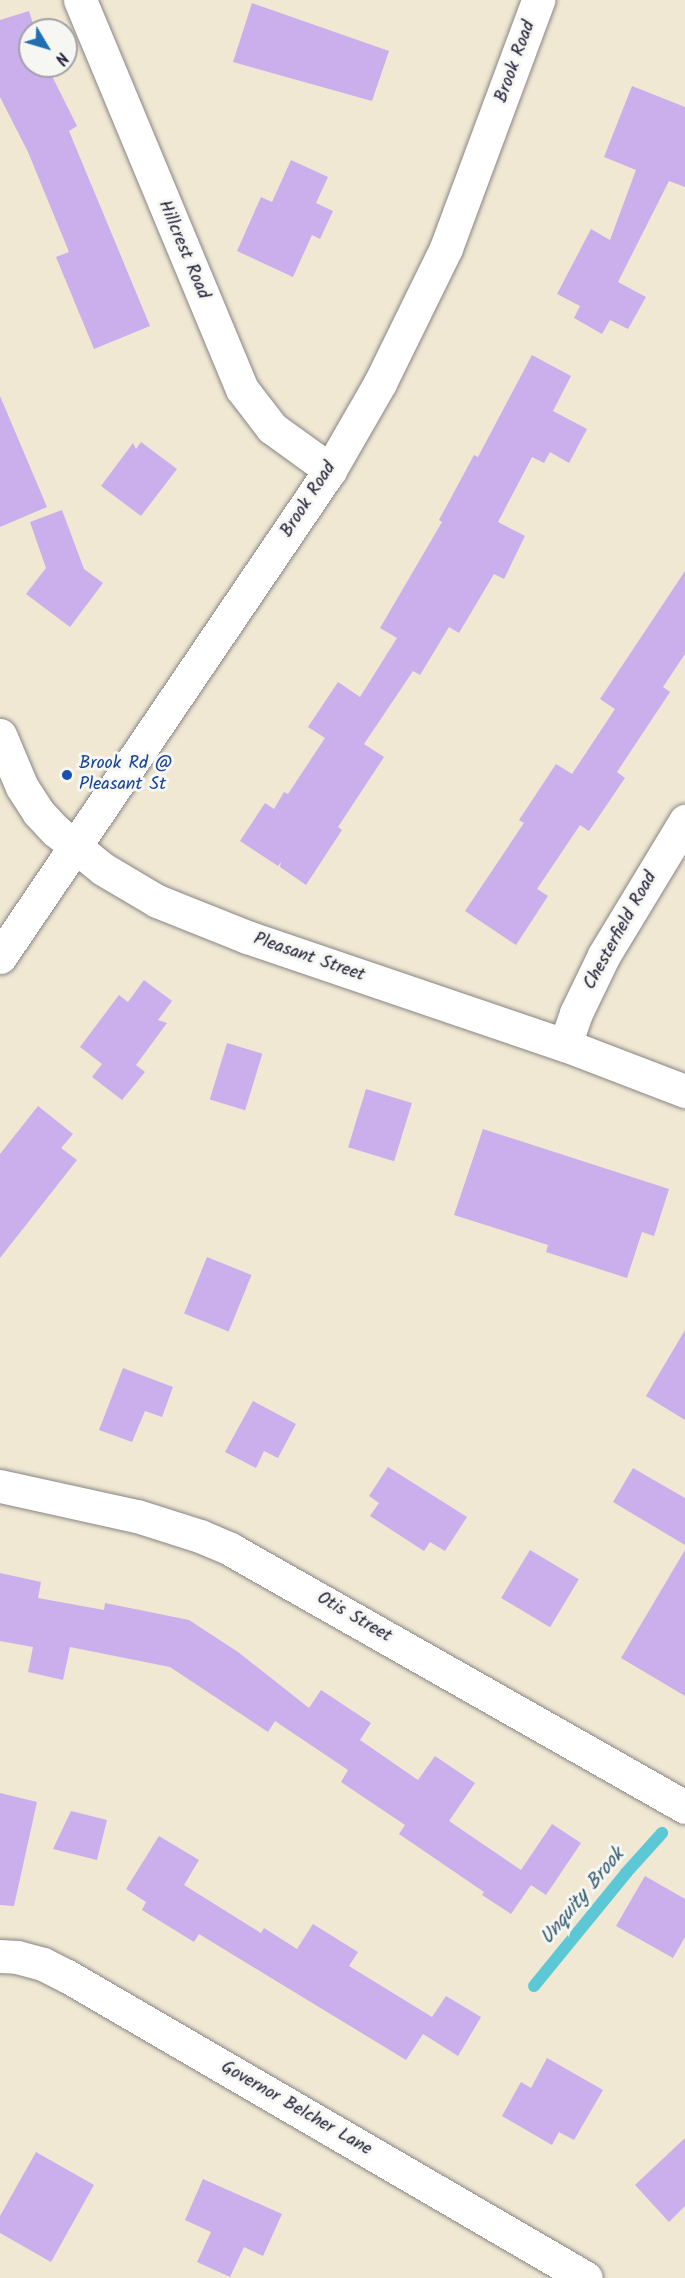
<!DOCTYPE html>
<style>
body{margin:0}
#map{position:relative;width:685px;height:2278px;overflow:hidden;background:#f0e8d2;font-family:Kalam,sans-serif}
div>[style]{position:absolute}
.stream>*{height:12px;margin:-6px;padding:0 6px;transform-origin:6px;border-radius:6px;background:#5cc8d5}
.building>*{inset:0;background:#caafec;transform-origin:0 0}
.roads{filter:drop-shadow(0 0 2px #898586) drop-shadow(0 0 2px #898586)}
.street>*{height:33px;margin:-16.5px;padding:0 16.5px;transform-origin:16.5px;border-radius:16.5px;background:#fff}
.secondary>*{height:33px;margin:-16.5px;padding:0 16.5px;transform-origin:16.5px;border-radius:16.5px;background:#fff}
.primary>*{height:33px;margin:-16.5px;padding:0 16.5px;transform-origin:16.5px;border-radius:16.5px;background:#fff}
.dots>*{width:16px;height:16px;translate:-50% -50%;box-sizing:border-box;border:3px solid #f6f6f2;border-radius:50%}
span{translate:-50% -50%;white-space:nowrap;text-align:center;line-height:1.15;-webkit-text-stroke:6px #f6f6f2;paint-order:stroke}
.street-label{font-size:18px;color:#22223b}
.transit-label{font-size:18px;color:#164399}
.left{translate:0 -50%;text-align:left}
.water-label{font-size:20px;color:#365c71;font-style:italic}
.north{position:absolute;left:18px;top:18px;width:60px;height:60px;box-sizing:border-box;background:#f6f6f2;border:2px solid #a1a1a9;border-radius:50%;rotate:128deg;font-size:16px;font-weight:700;line-height:24px;text-align:center;color:#22223b}
.north::after{content:'';display:block;margin:auto;width:21px;height:27px;background:#1f6fb2;clip-path:polygon(50% 0,100% 100%,50% 72%,0 100%)}
</style>
<div id="map">
<div class="stream">
<i style="left:534px;top:1986px;width:146px;rotate:-50.8deg"></i>
<i style="left:626px;top:1873px;width:54px;rotate:-48deg"></i>
</div>
<div class="building">
<i style="clip-path:polygon(252px 3px,389px 51px,372px 101px,233px 62px)"></i>
<i style="clip-path:polygon(29px 11px,35px 30px,30px 30px,30px 66px,47px 66px,77px 126px,69px 131px,150px 326px,94px 349px,56px 257px,69px 252px,28px 152px,0 97px,0 20px)"></i>
<i style="clip-path:polygon(632px 86px,685px 107px,685px 187px,669px 181px,618px 282px,646px 297px,628px 329px,610px 320px,602px 334px,574px 318px,580px 306px,557px 294px,591px 229px,610px 240px,636px 170px,604px 157px)"></i>
<i style="clip-path:polygon(291px 160px,328px 177px,316px 203px,333px 211px,320px 239px,312px 235px,293px 277px,237px 251px,261px 197px,272px 202px)"></i>
<i style="clip-path:polygon(532px 355px,571px 376px,553px 411px,587px 429px,569px 463px,550px 452px,544px 463px,532px 457px,498px 522px,525px 536px,504px 579px,494px 574px,459px 633px,449px 627px,420px 675px,413px 671px,364px 744px,384px 757px,338px 827px,342px 830px,306px 885px,280px 867px,281px 862px,278px 866px,240px 841px,265px 803px,274px 809px,284px 792px,288px 794px,325px 738px,308px 727px,338px 682px,360px 697px,397px 638px,380px 628px,442px 522px,439px 520px,474px 455px,478px 457px)"></i>
<i style="clip-path:polygon(0 396px,47px 507px,0 527px)"></i>
<i style="clip-path:polygon(141px 442px,177px 469px,141px 516px,101px 486px,133px 443px,136px 449px)"></i>
<i style="clip-path:polygon(62px 510px,84px 569px,103px 583px,70px 627px,26px 594px,46px 568px,30px 522px)"></i>
<i style="clip-path:polygon(685px 571px,685px 654px,663px 687px,670px 692px,617px 772px,625px 778px,589px 831px,580px 825px,537px 889px,548px 896px,516px 945px,465px 911px,524px 823px,519px 820px,556px 764px,572px 774px,615px 709px,600px 699px)"></i>
<i style="clip-path:polygon(144px 980px,172px 1001px,158px 1020px,167px 1023px,136px 1065px,145px 1072px,122px 1100px,92px 1077px,102px 1064px,80px 1047px,119px 995px,128px 1002px)"></i>
<i style="left:227px;top:1043px;width:37px;height:59px;rotate:17deg"></i>
<i style="left:366px;top:1089px;width:48px;height:61px;rotate:17deg"></i>
<i style="clip-path:polygon(38px 1106px,73px 1134px,61px 1148px,77px 1160px,0 1258px,0 1154px)"></i>
<i style="clip-path:polygon(483px 1129px,669px 1189px,654px 1236px,642px 1232px,627px 1278px,546px 1252px,548px 1245px,454px 1215px)"></i>
<i style="left:207px;top:1257px;width:48px;height:61px;rotate:22deg"></i>
<i style="clip-path:polygon(685px 1330px,685px 1420px,646px 1396px)"></i>
<i style="clip-path:polygon(123px 1368px,173px 1387px,162px 1417px,145px 1411px,132px 1442px,99px 1430px)"></i>
<i style="clip-path:polygon(253px 1401px,296px 1424px,278px 1458px,264px 1451px,256px 1468px,225px 1452px)"></i>
<i style="clip-path:polygon(388px 1467px,467px 1517px,445px 1551px,430px 1542px,424px 1551px,370px 1516px,379px 1503px,369px 1496px)"></i>
<i style="clip-path:polygon(633px 1468px,685px 1498px,685px 1545px,613px 1502px)"></i>
<i style="left:530px;top:1550px;width:57px;height:56px;rotate:31deg"></i>
<i style="clip-path:polygon(685px 1550px,685px 1696px,621px 1658px)"></i>
<i style="clip-path:polygon(0 1573px,41px 1582px,38px 1598px,104px 1610px,105px 1603px,189px 1620px,238px 1652px,309px 1708px,321px 1690px,371px 1723px,360px 1740px,418px 1780px,435px 1756px,475px 1783px,449px 1821px,521px 1870px,552px 1824px,581px 1843px,546px 1895px,531px 1885px,511px 1914px,482px 1895px,484px 1892px,399px 1834px,405px 1825px,341px 1782px,348px 1770px,275px 1721px,268px 1732px,170px 1667px,70px 1647px,63px 1680px,28px 1672px,33px 1647px,0 1641px)"></i>
<i style="clip-path:polygon(0 1793px,37px 1802px,14px 1906px,0 1905px)"></i>
<i style="clip-path:polygon(71px 1811px,107px 1820px,97px 1860px,53px 1849px)"></i>
<i style="clip-path:polygon(159px 1836px,199px 1860px,184px 1885px,261px 1933px,264px 1928px,297px 1949px,313px 1924px,358px 1952px,349px 1966px,432px 2017px,446px 1996px,481px 2017px,458px 2056px,423px 2034px,406px 2060px,199px 1934px,194px 1942px,142px 1910px,146px 1902px,126px 1889px)"></i>
<i style="clip-path:polygon(645px 1876px,685px 1899px,685px 1937px,673px 1958px,616px 1926px)"></i>
<i style="clip-path:polygon(547px 2058px,603px 2090px,574px 2140px,559px 2132px,552px 2145px,502px 2116px,521px 2082px,531px 2088px)"></i>
<i style="clip-path:polygon(685px 2138px,685px 2206px,669px 2222px,635px 2185px)"></i>
<i style="clip-path:polygon(36px 2152px,94px 2185px,51px 2262px,0 2233px,0 2216px)"></i>
<i style="clip-path:polygon(203px 2179px,282px 2214px,263px 2256px,244px 2247px,230px 2277px,197px 2262px,211px 2232px,185px 2220px)"></i>
</div>
<div class="roads">
<div class="street">
<i style="left:80px;top:0;width:421px;rotate:67.4deg"></i>
<i style="left:242px;top:389px;width:49px;rotate:52.4deg"></i>
<i style="left:272px;top:428px;width:72px;rotate:35.9deg"></i>
<i style="left:565px;top:1045px;width:34px;rotate:-71deg"></i>
<i style="left:576px;top:1013px;width:64px;rotate:-64.2deg"></i>
<i style="left:604px;top:955px;width:157px;rotate:-58.8deg"></i>
<i style="left:0;top:1486px;width:140px;rotate:12.4deg"></i>
<i style="left:137px;top:1516px;width:66px;rotate:17.6deg"></i>
<i style="left:200px;top:1536px;width:33px;rotate:23deg"></i>
<i style="left:230px;top:1549px;width:523px;rotate:29.55deg"></i>
<i style="left:0;top:1956px;width:17px;rotate:3deg"></i>
<i style="left:17px;top:1957px;width:27px;rotate:15deg"></i>
<i style="left:43px;top:1964px;width:27px;rotate:27deg"></i>
<i style="left:67px;top:1976px;width:600px;rotate:30.19deg"></i>
</div>
<div class="secondary">
<i style="left:0;top:735px;width:56px;rotate:67.1deg"></i>
<i style="left:22px;top:787px;width:30px;rotate:57deg"></i>
<i style="left:38px;top:812px;width:26px;rotate:47deg"></i>
<i style="left:56px;top:831px;width:60px;rotate:39deg"></i>
<i style="left:103px;top:869px;width:63px;rotate:30.7deg"></i>
<i style="left:157px;top:901px;width:97px;rotate:21.8deg"></i>
<i style="left:247px;top:937px;width:336px;rotate:18.8deg"></i>
<i style="left:565px;top:1045px;width:129px;rotate:21deg"></i>
</div>
<div class="primary">
<i style="left:0;top:957px;width:588px;rotate:-55.88deg"></i>
<i style="left:330px;top:470px;width:100px;rotate:-60.1deg"></i>
<i style="left:380px;top:383px;width:150px;rotate:-63.9deg"></i>
<i style="left:446px;top:248px;width:265px;rotate:-69.6deg"></i>
</div>
</div>
<div class="dots">
<i style="left:67px;top:775px;background:#1a4fb4"></i>
</div>
<div class="street-label">
<span style="left:516px;top:62px;rotate:-70deg">Brook Road</span>
<span style="left:183px;top:250px;rotate:67deg">Hillcrest Road</span>
<span style="left:309px;top:500px;rotate:-57deg">Brook Road</span>
<span style="left:621px;top:931px;rotate:-61deg">Chesterfield Road</span>
<span style="left:309px;top:958px;rotate:19deg">Pleasant Street</span>
<span style="left:354px;top:1618px;rotate:30deg">Otis Street</span>
<span style="left:296px;top:2109px;rotate:30deg">Governor Belcher Lane</span>
</div>
<div class="transit-label">
<span class="left" style="left:79px;top:775px">Brook Rd @<br>Pleasant St</span>
</div>
<div class="water-label">
<span style="left:583px;top:1897px;rotate:-50deg">Unquity Brook</span>
</div>
<div class="north">N</div>
</div>
